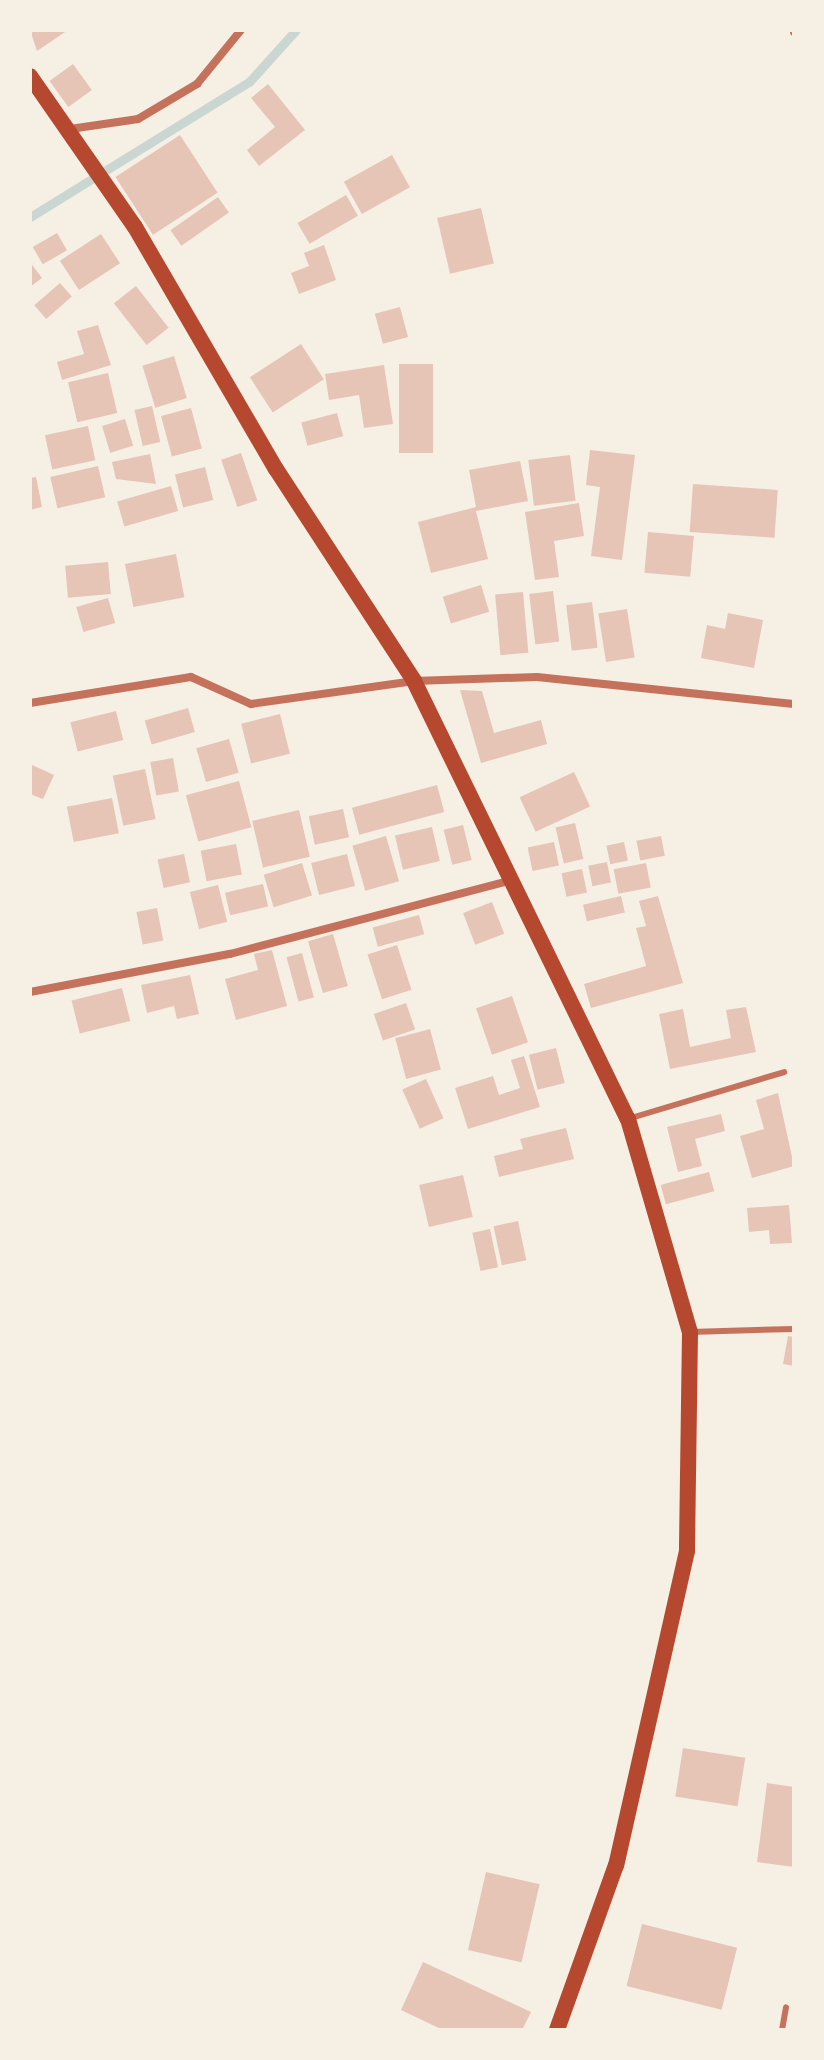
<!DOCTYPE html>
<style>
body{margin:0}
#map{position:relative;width:824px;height:2060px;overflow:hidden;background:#f6efe4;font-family:Rubik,sans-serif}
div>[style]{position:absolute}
.stream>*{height:9px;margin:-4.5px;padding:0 4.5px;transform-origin:4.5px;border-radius:4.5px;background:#c9d6d2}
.building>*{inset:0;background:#e6c5b7;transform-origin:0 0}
.service>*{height:6px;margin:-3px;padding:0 3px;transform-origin:3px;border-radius:3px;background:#c5725c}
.minor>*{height:8px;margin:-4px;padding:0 4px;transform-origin:4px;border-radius:4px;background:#c5725c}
.secondary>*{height:16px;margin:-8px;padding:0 8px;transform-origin:8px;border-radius:8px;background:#b5482f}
span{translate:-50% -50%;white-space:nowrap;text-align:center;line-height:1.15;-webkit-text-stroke:8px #f6efe4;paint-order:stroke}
.frame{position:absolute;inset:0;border:32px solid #f6efe4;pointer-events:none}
</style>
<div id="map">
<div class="stream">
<i style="left:30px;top:217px;width:257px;rotate:-31.7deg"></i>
<i style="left:249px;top:82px;width:70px;rotate:-47.9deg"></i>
</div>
<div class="building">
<i style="clip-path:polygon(30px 30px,68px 30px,37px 51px)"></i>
<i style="left:73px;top:64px;width:32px;height:29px;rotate:54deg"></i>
<i style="clip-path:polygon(268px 84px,305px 130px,259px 166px,247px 150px,275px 127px,251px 98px)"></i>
<i style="left:180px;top:135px;width:69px;height:77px;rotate:57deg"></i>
<i style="left:392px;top:155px;width:37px;height:55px;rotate:61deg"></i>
<i style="left:346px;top:195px;width:24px;height:56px;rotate:60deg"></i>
<i style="left:218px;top:197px;width:19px;height:58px;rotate:55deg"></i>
<i style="left:481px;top:208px;width:57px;height:45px;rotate:77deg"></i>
<i style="left:57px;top:233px;width:20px;height:28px;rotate:60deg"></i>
<i style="left:101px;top:234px;width:35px;height:49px;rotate:57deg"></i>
<i style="clip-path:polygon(324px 245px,336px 280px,299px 294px,291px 273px,309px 266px,304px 253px)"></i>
<i style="clip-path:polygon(30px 262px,42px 278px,30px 287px)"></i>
<i style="left:60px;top:283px;width:18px;height:34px;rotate:49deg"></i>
<i style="left:136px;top:286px;width:53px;height:28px;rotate:52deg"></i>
<i style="left:400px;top:307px;width:31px;height:26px;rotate:75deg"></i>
<i style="clip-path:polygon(98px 325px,111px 365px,62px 380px,57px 362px,84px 354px,77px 331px)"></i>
<i style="left:301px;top:344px;width:42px;height:61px;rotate:57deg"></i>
<i style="left:174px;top:356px;width:44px;height:33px;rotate:73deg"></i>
<i style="left:399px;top:364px;width:34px;height:89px"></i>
<i style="clip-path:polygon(384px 365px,393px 424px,364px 428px,359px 395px,329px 400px,325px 374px)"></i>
<i style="left:108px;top:373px;width:41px;height:41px;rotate:77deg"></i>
<i style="left:152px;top:406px;width:37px;height:18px;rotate:77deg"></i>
<i style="left:191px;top:408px;width:42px;height:31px;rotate:75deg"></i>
<i style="left:337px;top:413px;width:24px;height:37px;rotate:75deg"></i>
<i style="left:125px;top:419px;width:28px;height:24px;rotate:73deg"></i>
<i style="left:88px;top:426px;width:35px;height:44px;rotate:78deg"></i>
<i style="clip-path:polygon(590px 450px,635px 455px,622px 560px,591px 556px,600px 487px,586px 485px)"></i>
<i style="left:241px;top:453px;width:50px;height:21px;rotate:71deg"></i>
<i style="clip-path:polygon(150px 454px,156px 484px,116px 479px,112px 462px)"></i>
<i style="left:570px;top:455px;width:46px;height:42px;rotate:83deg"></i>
<i style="clip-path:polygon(520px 461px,528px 501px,476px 511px,488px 559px,431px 573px,418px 522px,476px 507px,469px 470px)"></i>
<i style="left:98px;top:466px;width:32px;height:49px;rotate:77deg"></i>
<i style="left:205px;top:467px;width:34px;height:31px;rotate:76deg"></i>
<i style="clip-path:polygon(36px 477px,42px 507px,30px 510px,30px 478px)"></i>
<i style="left:693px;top:484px;width:85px;height:48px;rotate:4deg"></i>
<i style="left:171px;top:486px;width:26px;height:56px;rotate:74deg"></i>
<i style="clip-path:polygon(579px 503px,584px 536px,554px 541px,559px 577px,535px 580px,525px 512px)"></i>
<i style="left:648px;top:532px;width:46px;height:41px;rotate:5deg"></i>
<i style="left:176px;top:554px;width:44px;height:52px;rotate:79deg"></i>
<i style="left:108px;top:562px;width:32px;height:43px;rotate:85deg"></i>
<i style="left:481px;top:585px;width:28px;height:40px;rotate:73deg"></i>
<i style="left:553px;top:591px;width:51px;height:24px;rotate:83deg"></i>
<i style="left:523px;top:592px;width:61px;height:28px;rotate:85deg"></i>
<i style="left:108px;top:598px;width:26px;height:33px;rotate:74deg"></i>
<i style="left:592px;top:602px;width:46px;height:26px;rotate:83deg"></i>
<i style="left:627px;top:609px;width:49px;height:29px;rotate:81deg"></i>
<i style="clip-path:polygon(728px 613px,763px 620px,754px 668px,701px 658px,707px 625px,725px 629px)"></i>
<i style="clip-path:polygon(460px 690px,482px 691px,494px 733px,541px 720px,547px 744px,481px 763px)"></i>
<i style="left:188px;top:708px;width:25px;height:45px;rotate:74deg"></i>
<i style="left:116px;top:711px;width:30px;height:47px;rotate:76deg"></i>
<i style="left:280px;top:714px;width:41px;height:40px;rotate:76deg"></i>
<i style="left:229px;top:739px;width:35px;height:34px;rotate:74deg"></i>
<i style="left:173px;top:758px;width:34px;height:23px;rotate:80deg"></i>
<i style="clip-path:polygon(30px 764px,54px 775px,43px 799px,30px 794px)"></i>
<i style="left:145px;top:769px;width:51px;height:33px;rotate:78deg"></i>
<i style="left:574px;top:772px;width:38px;height:60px;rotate:65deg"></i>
<i style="left:239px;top:781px;width:48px;height:55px;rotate:75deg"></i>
<i style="left:437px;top:785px;width:28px;height:88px;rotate:75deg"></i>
<i style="left:112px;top:798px;width:36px;height:46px;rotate:79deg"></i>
<i style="left:343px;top:809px;width:29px;height:35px;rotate:78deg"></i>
<i style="left:299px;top:810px;width:48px;height:48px;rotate:77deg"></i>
<i style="left:575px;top:823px;width:37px;height:20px;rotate:77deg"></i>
<i style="left:463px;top:825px;width:36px;height:20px;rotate:76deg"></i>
<i style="left:432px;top:827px;width:35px;height:38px;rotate:77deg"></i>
<i style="left:386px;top:836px;width:47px;height:35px;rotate:74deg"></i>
<i style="left:661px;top:836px;width:20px;height:25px;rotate:79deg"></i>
<i style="left:554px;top:842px;width:24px;height:27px;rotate:78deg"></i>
<i style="left:624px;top:842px;width:19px;height:18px;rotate:78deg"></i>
<i style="left:236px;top:844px;width:31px;height:36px;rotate:79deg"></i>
<i style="left:184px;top:854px;width:29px;height:27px;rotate:78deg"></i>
<i style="left:347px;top:854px;width:33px;height:37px;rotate:76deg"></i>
<i style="left:607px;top:862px;width:21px;height:19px;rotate:79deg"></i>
<i style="left:302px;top:863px;width:34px;height:40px;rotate:73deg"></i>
<i style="left:646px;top:863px;width:25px;height:33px;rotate:79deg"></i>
<i style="left:582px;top:869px;width:24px;height:21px;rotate:78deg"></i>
<i style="left:263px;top:884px;width:23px;height:39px;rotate:77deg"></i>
<i style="left:218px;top:885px;width:38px;height:29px;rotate:76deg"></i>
<i style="left:621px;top:896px;width:17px;height:39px;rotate:77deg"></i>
<i style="clip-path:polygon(658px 896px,683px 983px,591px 1008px,584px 984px,646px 966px,636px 928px,646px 926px,639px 901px)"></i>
<i style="left:492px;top:902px;width:34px;height:31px;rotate:69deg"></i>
<i style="left:157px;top:908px;width:33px;height:21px;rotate:79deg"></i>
<i style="left:419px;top:915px;width:20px;height:48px;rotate:75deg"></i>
<i style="left:333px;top:934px;width:54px;height:26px;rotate:74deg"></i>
<i style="left:397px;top:945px;width:47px;height:31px;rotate:72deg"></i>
<i style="clip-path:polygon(272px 950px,287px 1006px,236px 1020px,225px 979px,258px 970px,254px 954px)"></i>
<i style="left:302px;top:953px;width:46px;height:16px;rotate:75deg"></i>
<i style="clip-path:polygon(190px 975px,199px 1014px,177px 1019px,174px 1006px,147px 1013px,141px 985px)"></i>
<i style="left:122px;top:988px;width:34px;height:52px;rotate:76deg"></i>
<i style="left:512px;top:996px;width:49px;height:38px;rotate:71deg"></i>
<i style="left:406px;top:1003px;width:28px;height:34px;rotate:71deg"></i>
<i style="clip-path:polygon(746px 1007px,756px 1052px,670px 1069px,659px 1014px,683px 1009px,690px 1047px,731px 1038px,726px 1010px)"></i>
<i style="left:430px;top:1029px;width:42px;height:36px;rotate:75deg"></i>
<i style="left:556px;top:1048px;width:36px;height:28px;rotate:76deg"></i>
<i style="clip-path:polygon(524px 1056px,540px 1107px,468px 1129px,455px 1088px,493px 1076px,499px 1095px,520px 1088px,511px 1060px)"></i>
<i style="left:426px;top:1079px;width:43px;height:26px;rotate:66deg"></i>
<i style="clip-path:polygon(778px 1093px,794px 1166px,752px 1178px,740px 1136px,764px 1129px,756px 1100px)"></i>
<i style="clip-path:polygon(721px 1114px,725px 1131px,695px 1139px,702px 1166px,678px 1172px,667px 1127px)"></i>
<i style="clip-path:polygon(566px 1128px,574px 1159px,499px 1177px,494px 1156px,523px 1149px,520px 1139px)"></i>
<i style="left:709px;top:1172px;width:20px;height:50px;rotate:75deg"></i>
<i style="left:463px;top:1175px;width:43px;height:45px;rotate:77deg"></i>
<i style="clip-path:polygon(789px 1205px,792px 1243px,770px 1244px,769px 1230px,749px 1232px,747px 1208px)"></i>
<i style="left:518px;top:1221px;width:40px;height:25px;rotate:78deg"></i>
<i style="left:490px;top:1229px;width:39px;height:18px;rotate:78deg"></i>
<i style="clip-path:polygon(788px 1336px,794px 1337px,794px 1366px,783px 1364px)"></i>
<i style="left:683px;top:1748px;width:63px;height:49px;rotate:9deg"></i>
<i style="clip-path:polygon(767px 1783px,794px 1787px,794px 1867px,757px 1862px)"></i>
<i style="left:486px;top:1872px;width:55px;height:80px;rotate:13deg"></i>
<i style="left:642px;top:1924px;width:98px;height:64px;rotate:14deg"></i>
<i style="clip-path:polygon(423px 1962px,531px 2012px,522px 2030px,443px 2030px,401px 2010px)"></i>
</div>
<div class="service">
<i style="left:631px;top:1118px;width:160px;rotate:-16.7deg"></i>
<i style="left:690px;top:1332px;width:104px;rotate:-1.7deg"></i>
<i style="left:782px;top:2030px;width:23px;rotate:-80deg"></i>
</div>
<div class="minor">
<i style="left:794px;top:30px;width:2px;rotate:90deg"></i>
<i style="left:70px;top:129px;width:69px;rotate:-8.4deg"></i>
<i style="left:138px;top:119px;width:69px;rotate:-30.7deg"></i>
<i style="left:197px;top:84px;width:70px;rotate:-50.8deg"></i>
<i style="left:30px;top:703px;width:163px;rotate:-9.2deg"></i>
<i style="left:191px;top:677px;width:66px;rotate:24.2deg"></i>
<i style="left:251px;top:704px;width:165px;rotate:-8deg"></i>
<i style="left:414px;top:681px;width:123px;rotate:-1.9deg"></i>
<i style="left:537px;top:677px;width:258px;rotate:6deg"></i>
<i style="left:30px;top:992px;width:204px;rotate:-10.8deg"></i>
<i style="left:230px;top:954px;width:292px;rotate:-14.7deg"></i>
</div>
<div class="secondary">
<i style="left:30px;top:76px;width:184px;rotate:55.2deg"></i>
<i style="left:135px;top:227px;width:280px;rotate:59.8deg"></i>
<i style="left:276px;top:469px;width:253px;rotate:56.9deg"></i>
<i style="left:414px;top:681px;width:487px;rotate:64deg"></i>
<i style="left:628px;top:1119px;width:222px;rotate:73.8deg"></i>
<i style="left:690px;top:1332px;width:219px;rotate:90.8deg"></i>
<i style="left:687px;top:1551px;width:322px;rotate:102.7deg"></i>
<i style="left:616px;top:1865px;width:175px;rotate:109.7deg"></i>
</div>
<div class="frame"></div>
</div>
